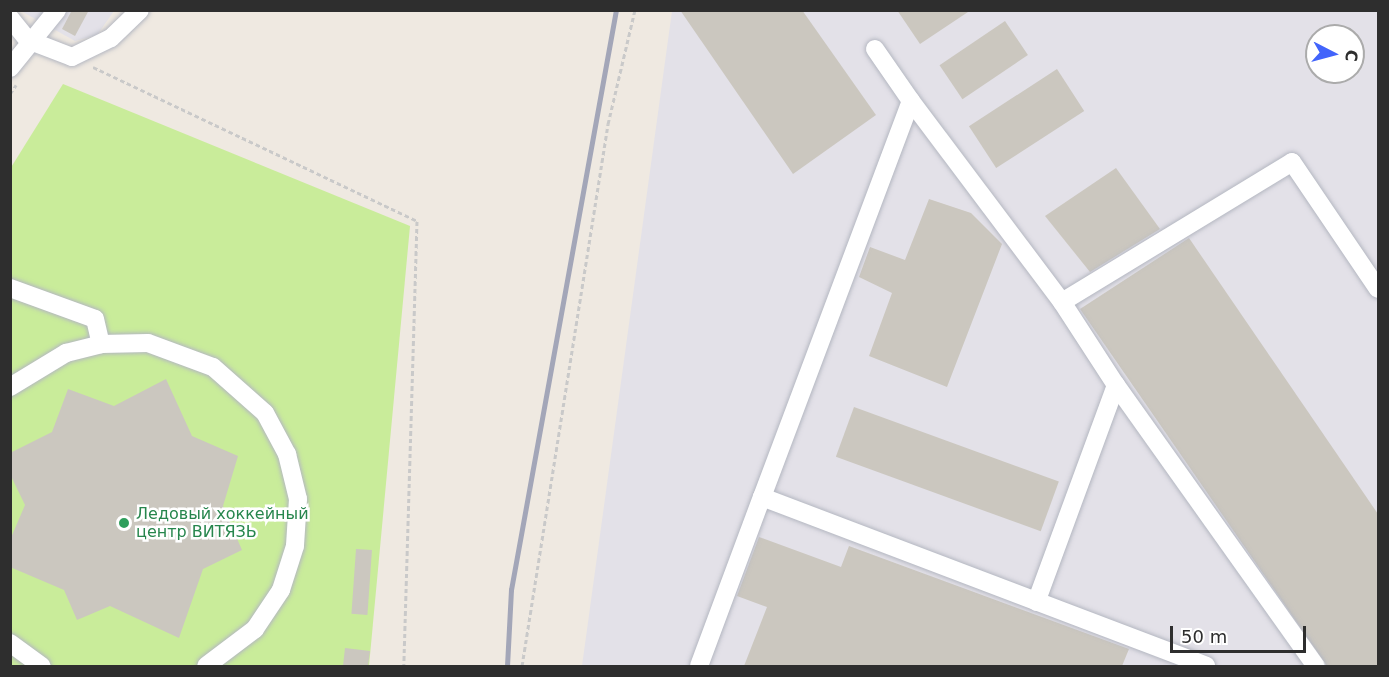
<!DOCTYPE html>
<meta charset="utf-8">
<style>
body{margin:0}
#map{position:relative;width:1389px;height:677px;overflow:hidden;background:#efe9e1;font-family:"DejaVu Sans",sans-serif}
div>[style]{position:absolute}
.industrial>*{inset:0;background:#e3e1e8}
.pitch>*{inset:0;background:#c9ec9a}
.building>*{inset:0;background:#cbc7bf;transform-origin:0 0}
.path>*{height:3px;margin-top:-1.5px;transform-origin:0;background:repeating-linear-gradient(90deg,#c9c9c9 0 4.5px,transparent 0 7.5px)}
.roads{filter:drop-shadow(0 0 2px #b4b7c1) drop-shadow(0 0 2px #b4b7c1)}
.minor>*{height:18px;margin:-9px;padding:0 9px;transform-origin:9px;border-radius:9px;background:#fff}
.rail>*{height:4.5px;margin:-2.25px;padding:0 2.25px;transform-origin:2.25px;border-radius:2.25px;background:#a3a6b8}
.dots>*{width:16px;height:16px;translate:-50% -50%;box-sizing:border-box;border:3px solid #fff;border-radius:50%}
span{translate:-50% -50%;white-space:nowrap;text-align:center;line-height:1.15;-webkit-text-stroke:5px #fff;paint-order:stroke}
.leisure-label{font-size:16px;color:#27864d}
.left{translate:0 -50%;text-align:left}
.frame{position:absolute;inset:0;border:12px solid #2e2e2e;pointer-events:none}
.north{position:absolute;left:1305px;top:24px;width:60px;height:60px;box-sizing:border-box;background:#fff;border:2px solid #ababab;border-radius:50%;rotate:96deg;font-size:16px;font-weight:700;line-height:24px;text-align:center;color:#2e2e2e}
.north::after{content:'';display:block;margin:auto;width:21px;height:27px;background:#4264fb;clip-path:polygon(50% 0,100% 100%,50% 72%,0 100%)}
.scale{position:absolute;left:1170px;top:626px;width:136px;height:27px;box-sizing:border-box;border:3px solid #2e2e2e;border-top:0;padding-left:8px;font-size:18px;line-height:21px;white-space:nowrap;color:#2e2e2e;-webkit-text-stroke:4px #fff;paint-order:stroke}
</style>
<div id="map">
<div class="industrial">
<i style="clip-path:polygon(21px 11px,114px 11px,97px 35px,75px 41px)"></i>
<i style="clip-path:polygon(evenodd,672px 11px,1378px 11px,1378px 666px,582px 666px,672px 11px,1317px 36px,1353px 36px,1353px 72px,1317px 72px,1317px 36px)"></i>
</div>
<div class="pitch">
<i style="clip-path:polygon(63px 84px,410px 226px,369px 666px,11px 666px,10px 169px)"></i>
</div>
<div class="building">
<i style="clip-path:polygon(72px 10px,89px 10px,75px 36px,62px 29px)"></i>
<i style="clip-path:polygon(680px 10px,802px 10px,876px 115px,793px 174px)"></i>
<i style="clip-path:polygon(897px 10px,971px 10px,920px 44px)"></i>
<i style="left:1005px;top:21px;width:41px;height:79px;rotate:56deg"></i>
<i style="left:1057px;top:69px;width:50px;height:105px;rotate:57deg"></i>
<i style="clip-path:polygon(1116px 168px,1160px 229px,1090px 272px,1045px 216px)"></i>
<i style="clip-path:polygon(929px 199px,971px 213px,1002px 244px,947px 387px,869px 356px,892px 293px,859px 277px,870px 247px,905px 260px)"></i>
<i style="clip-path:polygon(1189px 238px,1378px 514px,1378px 666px,1327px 666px,1080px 309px)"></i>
<i style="clip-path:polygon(166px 379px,192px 436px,238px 456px,223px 506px,242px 550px,203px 569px,179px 638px,110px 606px,77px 620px,64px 590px,10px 567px,10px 540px,25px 505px,10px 474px,10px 453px,52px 432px,68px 389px,114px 406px)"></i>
<i style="left:854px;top:407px;width:218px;height:53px;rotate:20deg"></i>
<i style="clip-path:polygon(759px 537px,841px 567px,849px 546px,1129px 649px,1122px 666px,744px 666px,767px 607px,737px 596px)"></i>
<i style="left:356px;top:549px;width:16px;height:65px;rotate:4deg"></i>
<i style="clip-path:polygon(345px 648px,370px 651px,368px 666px,343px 666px)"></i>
</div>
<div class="path">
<i style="left:93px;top:67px;width:359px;rotate:25.4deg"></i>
<i style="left:417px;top:221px;width:445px;rotate:91.7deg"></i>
<i style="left:10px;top:94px;width:11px;rotate:-56deg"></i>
<i style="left:522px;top:666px;width:549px;rotate:-80.98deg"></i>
<i style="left:608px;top:124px;width:117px;rotate:-76.7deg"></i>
</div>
<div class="roads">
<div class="minor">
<i style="left:10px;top:18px;width:28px;rotate:51deg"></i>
<i style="left:28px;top:40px;width:47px;rotate:21.1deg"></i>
<i style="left:72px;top:57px;width:43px;rotate:-26deg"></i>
<i style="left:111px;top:38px;width:40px;rotate:-44deg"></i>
<i style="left:875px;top:49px;width:63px;rotate:55.3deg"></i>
<i style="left:10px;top:68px;width:75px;rotate:-51deg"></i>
<i style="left:10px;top:288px;width:90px;rotate:20deg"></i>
<i style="left:95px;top:319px;width:26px;rotate:77deg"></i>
<i style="left:1062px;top:302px;width:269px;rotate:-31.3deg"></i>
<i style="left:1292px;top:162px;width:153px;rotate:55.9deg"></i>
<i style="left:1116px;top:385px;width:345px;rotate:54.6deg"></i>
<i style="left:10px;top:387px;width:66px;rotate:-31.3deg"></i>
<i style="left:66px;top:353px;width:36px;rotate:-14deg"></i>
<i style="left:101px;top:344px;width:47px;rotate:-1.2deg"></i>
<i style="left:148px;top:343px;width:69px;rotate:20.3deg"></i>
<i style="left:213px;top:367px;width:69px;rotate:41.5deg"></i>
<i style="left:265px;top:413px;width:47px;rotate:61.8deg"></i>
<i style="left:287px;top:454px;width:46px;rotate:76.3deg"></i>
<i style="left:298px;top:499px;width:47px;rotate:93.7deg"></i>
<i style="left:295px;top:546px;width:46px;rotate:107.7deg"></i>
<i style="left:281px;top:590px;width:47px;rotate:123.7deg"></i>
<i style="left:255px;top:629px;width:61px;rotate:142.9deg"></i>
<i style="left:762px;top:497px;width:423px;rotate:-69.4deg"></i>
<i style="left:911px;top:101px;width:251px;rotate:53.1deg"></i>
<i style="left:1062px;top:302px;width:99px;rotate:57deg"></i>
<i style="left:1116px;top:385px;width:231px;rotate:110.2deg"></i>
<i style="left:10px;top:643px;width:39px;rotate:36deg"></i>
<i style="left:699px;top:666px;width:180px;rotate:-69.6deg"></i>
<i style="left:762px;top:497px;width:475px;rotate:20.8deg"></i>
</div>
</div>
<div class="rail">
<i style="left:507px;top:666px;width:76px;rotate:-87deg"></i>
<i style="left:511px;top:590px;width:589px;rotate:-79.74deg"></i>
</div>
<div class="dots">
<i style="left:124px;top:523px;background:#2e9e5b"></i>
</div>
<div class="leisure-label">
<span class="left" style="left:136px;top:523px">Ледовый хоккейный<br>центр ВИТЯЗЬ</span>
</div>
<div class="frame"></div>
<div class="north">С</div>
<div class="scale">50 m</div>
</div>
